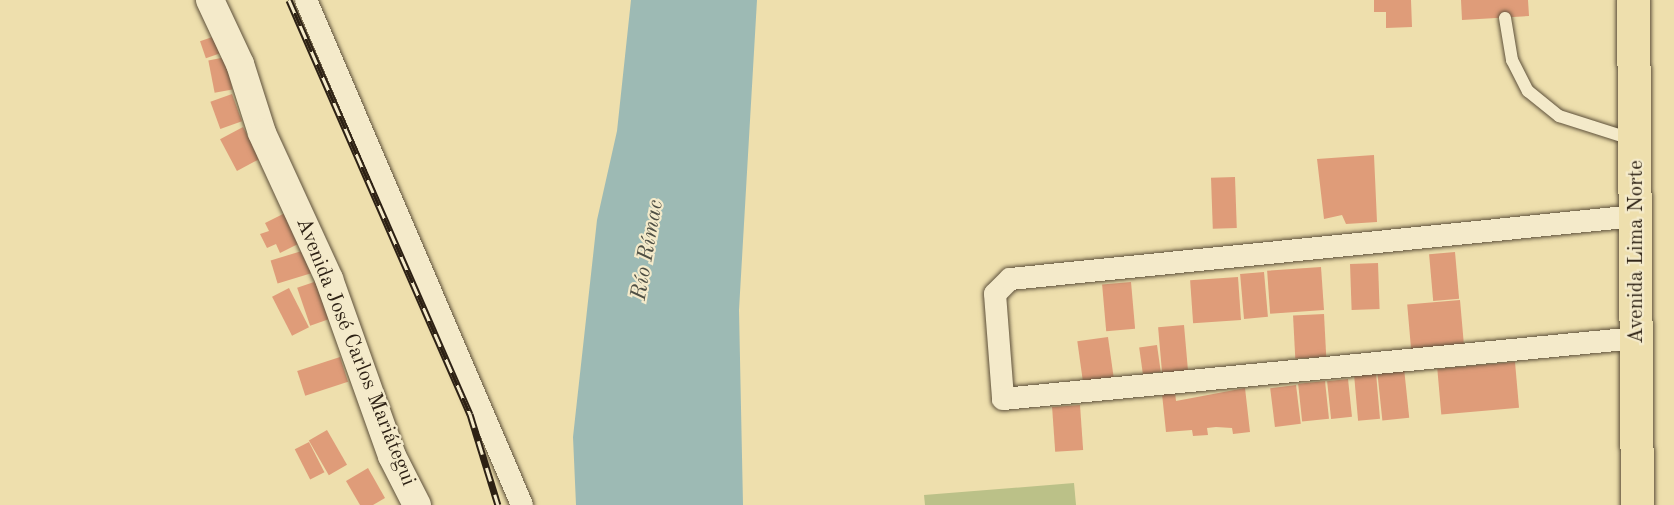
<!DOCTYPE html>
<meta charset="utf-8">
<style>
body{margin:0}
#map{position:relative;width:1674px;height:505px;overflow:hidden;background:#eedfad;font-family:"Old Standard TT",serif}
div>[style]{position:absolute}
.green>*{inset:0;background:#bbc188}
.water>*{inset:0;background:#9dbab4}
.building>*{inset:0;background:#df9c79;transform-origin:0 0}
.roads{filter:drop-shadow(0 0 2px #5d503a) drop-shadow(0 0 2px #5d503a)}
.service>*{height:12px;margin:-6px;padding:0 6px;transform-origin:6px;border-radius:6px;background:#f4eaca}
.minor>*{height:22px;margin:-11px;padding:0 11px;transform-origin:11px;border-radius:11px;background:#f4eaca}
.tertiary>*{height:28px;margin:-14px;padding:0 14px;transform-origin:14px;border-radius:14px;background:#f4eaca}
.trunk>*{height:33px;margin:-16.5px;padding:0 16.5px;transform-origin:16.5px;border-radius:16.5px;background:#eedfad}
.rail>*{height:7px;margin-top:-3.5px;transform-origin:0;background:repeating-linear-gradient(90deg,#f4eaca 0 14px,#2d2114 0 28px);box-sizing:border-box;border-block:2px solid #2d2114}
span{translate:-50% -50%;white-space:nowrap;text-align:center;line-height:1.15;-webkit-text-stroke:4.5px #f4eaca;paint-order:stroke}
.street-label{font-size:21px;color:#2d2114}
.water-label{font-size:22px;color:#4f4f44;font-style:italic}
</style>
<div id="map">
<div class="green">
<i style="clip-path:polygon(1074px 483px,1076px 505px,925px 505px,924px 495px)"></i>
</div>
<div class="water">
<i style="clip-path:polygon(631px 0,757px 0,739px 310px,743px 505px,576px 505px,573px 437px,597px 220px,617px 131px)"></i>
</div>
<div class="building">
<i style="clip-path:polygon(1374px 0,1411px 0,1412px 27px,1386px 28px,1386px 12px,1374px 12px)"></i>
<i style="clip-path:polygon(1461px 0,1528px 0,1529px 16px,1462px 20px)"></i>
<i style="left:218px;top:35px;width:18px;height:19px;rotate:71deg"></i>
<i style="left:226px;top:57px;width:33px;height:18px;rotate:79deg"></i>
<i style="left:232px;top:94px;width:29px;height:23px;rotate:70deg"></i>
<i style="left:243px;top:127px;width:36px;height:26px;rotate:62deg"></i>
<i style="clip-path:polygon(1374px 155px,1377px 222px,1346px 224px,1342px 215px,1324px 219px,1317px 159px)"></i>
<i style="left:1235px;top:177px;width:51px;height:24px;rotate:88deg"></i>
<i style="clip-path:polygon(285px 213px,300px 243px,280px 253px,276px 244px,267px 248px,260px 234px,269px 231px,265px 223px)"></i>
<i style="left:305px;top:250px;width:24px;height:36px;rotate:73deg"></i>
<i style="left:1455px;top:252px;width:47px;height:26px;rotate:85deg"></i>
<i style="left:1378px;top:263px;width:46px;height:28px;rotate:88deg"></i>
<i style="left:1321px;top:267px;width:43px;height:54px;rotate:86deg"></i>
<i style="left:1264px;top:272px;width:45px;height:24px;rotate:85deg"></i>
<i style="left:1238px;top:277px;width:43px;height:48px;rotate:86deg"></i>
<i style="left:317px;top:281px;width:40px;height:21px;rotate:71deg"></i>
<i style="left:1131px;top:282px;width:47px;height:29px;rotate:85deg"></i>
<i style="left:289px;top:288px;width:44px;height:19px;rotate:63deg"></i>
<i style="left:1460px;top:300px;width:47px;height:53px;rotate:85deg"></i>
<i style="left:1324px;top:314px;width:43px;height:31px;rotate:87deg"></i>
<i style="left:1184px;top:325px;width:46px;height:26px;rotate:85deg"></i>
<i style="left:1108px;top:337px;width:44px;height:31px;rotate:82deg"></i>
<i style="left:1157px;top:345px;width:27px;height:18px;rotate:82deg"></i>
<i style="left:340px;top:357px;width:26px;height:45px;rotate:72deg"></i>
<i style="left:1515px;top:362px;width:46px;height:78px;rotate:85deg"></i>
<i style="left:1404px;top:368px;width:50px;height:27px;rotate:84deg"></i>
<i style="left:1376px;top:373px;width:46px;height:22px;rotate:85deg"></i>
<i style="left:1348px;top:379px;width:38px;height:21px;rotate:84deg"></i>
<i style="left:1325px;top:381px;width:38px;height:27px;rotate:84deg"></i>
<i style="left:1296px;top:385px;width:39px;height:26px;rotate:83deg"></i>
<i style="clip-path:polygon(1245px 388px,1250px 432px,1233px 434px,1232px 428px,1216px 427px,1207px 428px,1208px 435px,1193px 436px,1192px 430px,1166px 432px,1162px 394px,1175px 392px,1176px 401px)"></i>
<i style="left:1080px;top:405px;width:45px;height:28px;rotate:86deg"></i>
<i style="left:327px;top:430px;width:40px;height:21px;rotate:60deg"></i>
<i style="left:309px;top:442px;width:34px;height:16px;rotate:63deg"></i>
<i style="clip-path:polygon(368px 468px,385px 498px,373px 505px,360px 505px,346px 481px)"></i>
</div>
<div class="roads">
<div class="service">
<i style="left:1505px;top:18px;width:43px;rotate:80.5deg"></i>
<i style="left:1512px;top:60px;width:35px;rotate:63deg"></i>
<i style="left:1528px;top:91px;width:40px;rotate:39deg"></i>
<i style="left:1559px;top:116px;width:79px;rotate:17.7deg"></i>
</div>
<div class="minor">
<i style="left:306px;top:0;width:549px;rotate:66.84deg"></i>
<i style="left:1635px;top:216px;width:628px;rotate:174.24deg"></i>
<i style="left:1010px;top:279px;width:21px;rotate:135deg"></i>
<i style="left:995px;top:294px;width:105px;rotate:85.6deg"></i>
<i style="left:1003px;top:399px;width:637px;rotate:-5.5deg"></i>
</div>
<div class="tertiary">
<i style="left:210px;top:0;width:71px;rotate:64.9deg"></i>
<i style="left:240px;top:64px;width:72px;rotate:72.3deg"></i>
<i style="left:262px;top:133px;width:161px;rotate:65.3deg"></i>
<i style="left:329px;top:279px;width:188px;rotate:70.4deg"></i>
<i style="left:392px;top:456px;width:55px;rotate:63deg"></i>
</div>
<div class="trunk">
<i style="left:1633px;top:0;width:505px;rotate:89.55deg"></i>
</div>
</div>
<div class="rail">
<i style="left:289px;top:0;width:452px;rotate:66.4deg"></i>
<i style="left:470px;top:414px;width:95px;rotate:72.9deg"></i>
</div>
<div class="street-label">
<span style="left:1637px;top:252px;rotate:-90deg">Avenida Lima Norte</span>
<span style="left:355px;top:352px;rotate:68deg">Avenida José Carlos Mariátegui</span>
</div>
<div class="water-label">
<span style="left:648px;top:250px;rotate:-80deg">Río Rímac</span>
</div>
</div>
